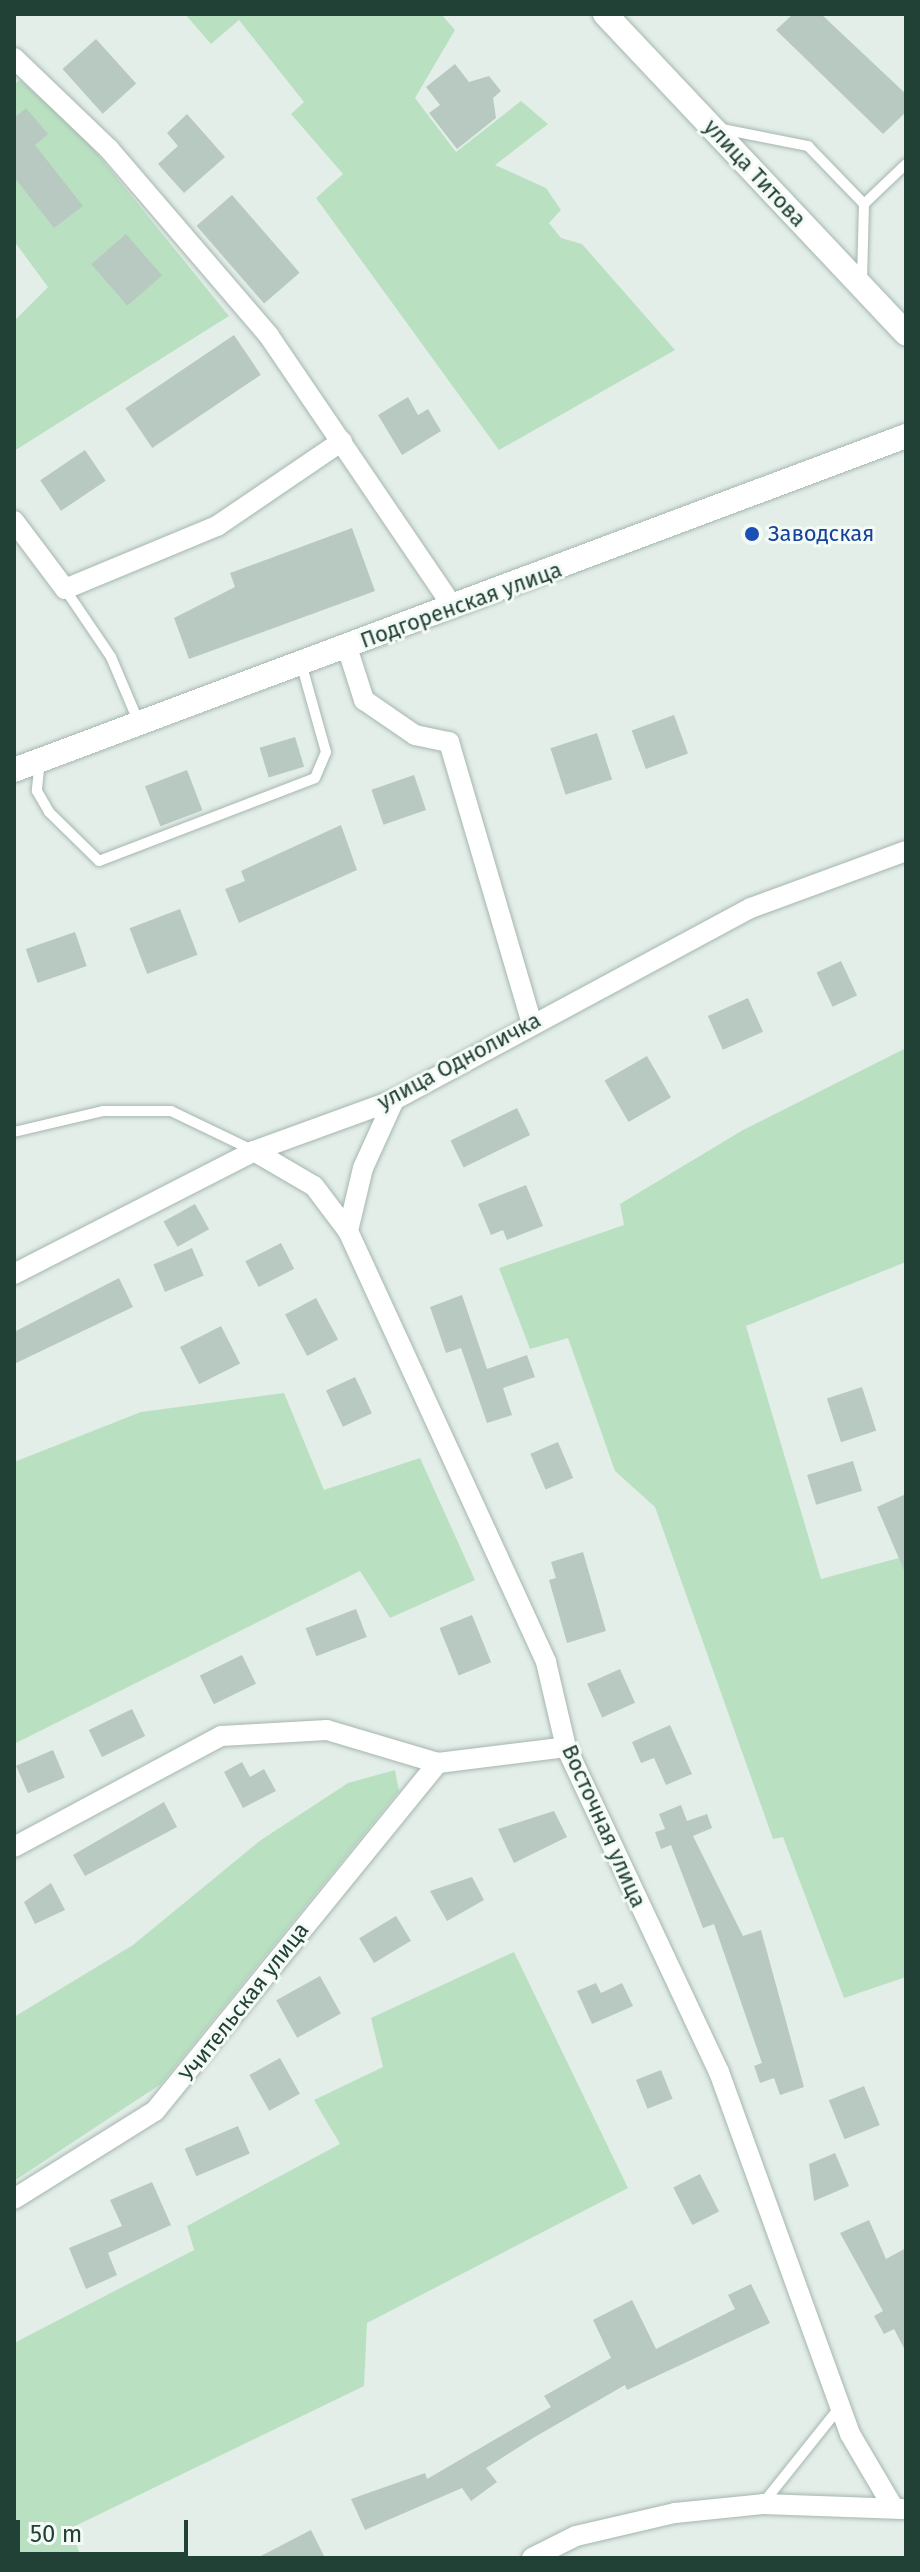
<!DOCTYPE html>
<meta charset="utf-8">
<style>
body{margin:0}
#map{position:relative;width:920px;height:2572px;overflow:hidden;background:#e3eee8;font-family:"Fira Sans",sans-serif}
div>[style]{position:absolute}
.green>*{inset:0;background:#bae0c2}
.building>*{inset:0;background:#b8c9c1;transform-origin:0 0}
.roads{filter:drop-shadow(0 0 2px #a5b6af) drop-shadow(0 0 2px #a5b6af)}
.lane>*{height:10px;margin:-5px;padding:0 5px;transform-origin:5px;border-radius:5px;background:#fff}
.street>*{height:20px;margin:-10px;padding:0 10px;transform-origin:10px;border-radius:10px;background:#fff}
.secondary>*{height:24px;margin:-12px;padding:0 12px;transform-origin:12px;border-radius:12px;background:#fff}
.dots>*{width:22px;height:22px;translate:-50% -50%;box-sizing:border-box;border:4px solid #f4faf6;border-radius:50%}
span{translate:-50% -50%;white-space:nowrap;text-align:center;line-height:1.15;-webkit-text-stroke:6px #f4faf6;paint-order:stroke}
.street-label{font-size:22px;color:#214036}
.transit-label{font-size:22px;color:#164399}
.left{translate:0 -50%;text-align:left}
.frame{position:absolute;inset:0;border:16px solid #214036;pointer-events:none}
.scale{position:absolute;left:16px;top:2520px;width:172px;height:36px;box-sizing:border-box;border:4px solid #214036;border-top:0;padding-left:10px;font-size:24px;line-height:28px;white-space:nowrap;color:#214036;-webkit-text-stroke:6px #f4faf6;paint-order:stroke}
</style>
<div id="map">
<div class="green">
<i style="clip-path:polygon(185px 14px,441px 14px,455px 30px,415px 98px,456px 152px,521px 101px,548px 124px,495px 165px,546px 188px,561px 210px,549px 223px,561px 238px,582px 244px,675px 350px,499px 450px,316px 198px,343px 174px,291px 114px,304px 102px,239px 20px,211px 44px)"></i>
<i style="clip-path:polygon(20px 80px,82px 135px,229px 316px,14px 451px,14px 321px,48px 287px,14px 241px,14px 84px)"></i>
<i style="clip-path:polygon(906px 1048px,906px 1262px,746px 1326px,821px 1579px,906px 1556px,906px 1977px,844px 1998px,783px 1837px,773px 1839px,655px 1507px,615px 1471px,568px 1338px,530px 1349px,499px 1268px,624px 1225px,620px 1204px,743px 1130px)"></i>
<i style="clip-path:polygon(284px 1393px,324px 1490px,420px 1458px,475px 1580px,390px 1618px,360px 1571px,14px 1744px,14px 1462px,141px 1412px)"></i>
<i style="clip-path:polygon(395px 1770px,399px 1791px,161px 2084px,14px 2181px,14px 2017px,133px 1945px,261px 1840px,348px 1783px)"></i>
<i style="clip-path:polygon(514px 1952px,628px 2188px,367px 2323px,364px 2386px,71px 2528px,81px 2558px,14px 2558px,14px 2343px,194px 2250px,187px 2226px,340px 2144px,314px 2100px,383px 2067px,371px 2018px)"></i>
</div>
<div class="building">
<i style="clip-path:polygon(793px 14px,821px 14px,906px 94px,906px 112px,883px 134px,776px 30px)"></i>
<i style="left:96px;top:39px;width:60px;height:45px;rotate:48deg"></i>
<i style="clip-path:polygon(455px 64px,469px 82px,489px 76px,501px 91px,493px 98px,496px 118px,457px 149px,429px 113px,440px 105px,426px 87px)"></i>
<i style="clip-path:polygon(26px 108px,48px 134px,35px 145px,83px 206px,54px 228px,14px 177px,14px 118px)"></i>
<i style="clip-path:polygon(187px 114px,225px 157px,184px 193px,158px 164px,178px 146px,167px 133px)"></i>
<i style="left:232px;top:195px;width:103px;height:47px;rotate:49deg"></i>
<i style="left:126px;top:234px;width:55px;height:46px;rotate:49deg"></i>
<i style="left:234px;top:335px;width:48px;height:131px;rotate:56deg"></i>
<i style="clip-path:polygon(408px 397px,418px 415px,428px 409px,441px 431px,402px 455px,378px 415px)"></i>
<i style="left:85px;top:450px;width:37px;height:54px;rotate:56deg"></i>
<i style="clip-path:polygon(352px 528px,375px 591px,189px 659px,174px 618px,235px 587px,230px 573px)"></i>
<i style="left:674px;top:715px;width:41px;height:45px;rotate:70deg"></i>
<i style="left:597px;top:733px;width:49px;height:49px;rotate:72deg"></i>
<i style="left:295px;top:737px;width:31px;height:37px;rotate:73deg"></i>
<i style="left:187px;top:770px;width:43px;height:45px;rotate:69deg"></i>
<i style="left:414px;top:775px;width:37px;height:45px;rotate:71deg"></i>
<i style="clip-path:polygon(341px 825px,357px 870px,239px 923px,225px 889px,245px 881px,241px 871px)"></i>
<i style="left:180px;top:909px;width:49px;height:54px;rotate:69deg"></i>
<i style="left:75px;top:932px;width:36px;height:52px;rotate:71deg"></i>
<i style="left:841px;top:961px;width:38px;height:27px;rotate:65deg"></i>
<i style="left:748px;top:998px;width:37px;height:44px;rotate:66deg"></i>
<i style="left:647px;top:1056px;width:48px;height:49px;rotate:60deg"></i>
<i style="left:517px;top:1108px;width:30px;height:74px;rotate:64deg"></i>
<i style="clip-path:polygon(526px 1185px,543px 1226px,507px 1240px,503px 1230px,491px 1235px,478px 1204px)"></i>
<i style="left:195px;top:1204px;width:29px;height:36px;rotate:61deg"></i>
<i style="left:281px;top:1243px;width:29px;height:40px;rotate:63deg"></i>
<i style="left:192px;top:1248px;width:30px;height:42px;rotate:67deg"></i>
<i style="clip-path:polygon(119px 1278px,133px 1307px,14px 1364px,14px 1332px)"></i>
<i style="clip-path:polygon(462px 1295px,487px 1369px,527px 1355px,535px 1377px,503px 1388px,512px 1415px,487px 1423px,461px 1348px,446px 1353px,430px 1307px)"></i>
<i style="left:316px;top:1298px;width:47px;height:35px;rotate:62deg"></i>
<i style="left:221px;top:1326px;width:42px;height:46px;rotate:63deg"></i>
<i style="left:355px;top:1377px;width:40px;height:32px;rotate:65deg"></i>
<i style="left:862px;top:1387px;width:46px;height:37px;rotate:72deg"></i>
<i style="left:558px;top:1442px;width:39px;height:30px;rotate:67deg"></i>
<i style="left:853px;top:1461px;width:31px;height:48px;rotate:73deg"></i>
<i style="clip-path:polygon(906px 1494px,906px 1575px,877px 1507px)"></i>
<i style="clip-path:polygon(583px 1552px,606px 1631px,567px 1643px,549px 1580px,556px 1578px,551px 1562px)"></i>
<i style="left:356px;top:1609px;width:30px;height:54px;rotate:69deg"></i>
<i style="left:472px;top:1615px;width:51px;height:35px;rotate:68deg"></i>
<i style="left:242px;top:1655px;width:32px;height:47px;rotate:64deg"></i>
<i style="left:620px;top:1669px;width:37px;height:36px;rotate:66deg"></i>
<i style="left:132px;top:1709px;width:30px;height:48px;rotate:64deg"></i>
<i style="clip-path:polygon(670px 1725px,692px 1774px,666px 1785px,654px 1758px,641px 1763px,632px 1742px)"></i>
<i style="left:53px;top:1750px;width:30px;height:40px;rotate:67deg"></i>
<i style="clip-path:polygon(242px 1762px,250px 1777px,264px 1769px,276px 1791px,243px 1808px,224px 1772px)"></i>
<i style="clip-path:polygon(164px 1802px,177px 1827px,85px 1876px,73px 1855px)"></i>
<i style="clip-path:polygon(681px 1805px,687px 1821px,707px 1814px,712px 1828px,693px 1836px,743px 1936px,761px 1930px,804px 2087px,780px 2095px,774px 2078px,760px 2083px,754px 2066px,762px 2063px,714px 1924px,703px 1928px,671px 1845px,661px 1849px,655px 1832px,665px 1829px,659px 1814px)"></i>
<i style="clip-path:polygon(554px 1811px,567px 1837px,514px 1863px,498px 1829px)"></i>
<i style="clip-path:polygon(472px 1877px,484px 1900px,447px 1921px,430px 1891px)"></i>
<i style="clip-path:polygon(51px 1883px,65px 1910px,35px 1924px,24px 1902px)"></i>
<i style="left:396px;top:1916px;width:29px;height:43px;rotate:59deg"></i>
<i style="left:320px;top:1976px;width:43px;height:50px;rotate:61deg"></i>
<i style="clip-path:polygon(596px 1983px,601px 1993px,622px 1983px,633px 2006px,592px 2024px,577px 1991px)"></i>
<i style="left:280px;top:2058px;width:41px;height:35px;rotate:61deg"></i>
<i style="left:661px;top:2070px;width:31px;height:27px;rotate:68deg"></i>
<i style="left:864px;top:2086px;width:42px;height:38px;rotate:68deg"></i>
<i style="left:238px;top:2126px;width:30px;height:58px;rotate:67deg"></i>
<i style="clip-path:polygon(835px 2153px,849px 2186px,814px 2201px,809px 2164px)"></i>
<i style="left:700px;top:2174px;width:42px;height:30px;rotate:63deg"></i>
<i style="clip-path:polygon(152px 2182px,171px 2225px,108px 2253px,117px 2275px,86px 2289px,69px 2248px,122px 2226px,110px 2200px)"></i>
<i style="clip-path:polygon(869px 2220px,886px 2259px,906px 2248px,906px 2352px,894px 2329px,884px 2334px,874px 2316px,883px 2311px,840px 2233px)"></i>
<i style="clip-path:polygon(751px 2284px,770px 2323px,627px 2390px,625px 2385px,533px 2438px,486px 2468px,497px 2482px,471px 2501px,462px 2488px,365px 2530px,351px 2499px,425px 2473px,427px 2479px,551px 2407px,544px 2396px,611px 2358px,593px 2320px,632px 2300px,656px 2349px,735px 2309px,728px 2295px)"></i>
<i style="clip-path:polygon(311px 2530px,325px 2558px,257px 2558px)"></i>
</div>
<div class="roads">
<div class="lane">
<i style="left:722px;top:129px;width:88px;rotate:11.2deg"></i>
<i style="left:808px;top:146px;width:81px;rotate:46deg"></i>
<i style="left:864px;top:204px;width:76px;rotate:91.5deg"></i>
<i style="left:864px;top:204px;width:58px;rotate:-43.6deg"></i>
<i style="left:65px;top:589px;width:82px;rotate:55.9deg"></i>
<i style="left:111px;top:657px;width:72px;rotate:67deg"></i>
<i style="left:40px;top:760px;width:31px;rotate:96deg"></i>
<i style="left:37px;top:791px;width:24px;rotate:60deg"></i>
<i style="left:49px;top:812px;width:70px;rotate:44.4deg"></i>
<i style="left:99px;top:861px;width:231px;rotate:-21deg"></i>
<i style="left:315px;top:778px;width:28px;rotate:-67deg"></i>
<i style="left:326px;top:752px;width:92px;rotate:-105.7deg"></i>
<i style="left:14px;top:1132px;width:91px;rotate:-13.3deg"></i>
<i style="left:103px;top:1111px;width:68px"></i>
<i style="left:171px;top:1111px;width:90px;rotate:25.7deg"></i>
<i style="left:764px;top:2502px;width:120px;rotate:-51.4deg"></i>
</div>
<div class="street">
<i style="left:14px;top:58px;width:132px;rotate:43.8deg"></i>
<i style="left:109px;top:149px;width:246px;rotate:49.4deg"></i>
<i style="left:269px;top:336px;width:328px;rotate:55.8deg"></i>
<i style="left:14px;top:521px;width:85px;rotate:53.1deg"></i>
<i style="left:65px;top:589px;width:165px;rotate:-22.5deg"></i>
<i style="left:217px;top:526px;width:151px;rotate:-34.2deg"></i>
<i style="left:347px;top:647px;width:56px;rotate:72.2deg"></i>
<i style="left:364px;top:700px;width:62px;rotate:34.5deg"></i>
<i style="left:415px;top:735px;width:35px;rotate:12deg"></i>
<i style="left:449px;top:742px;width:291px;rotate:73.6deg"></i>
<i style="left:394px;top:1100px;width:75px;rotate:114.5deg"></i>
<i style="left:363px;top:1168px;width:65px;rotate:103.4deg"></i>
<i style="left:348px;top:1231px;width:474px;rotate:65.3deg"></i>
<i style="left:546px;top:1662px;width:87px;rotate:76.8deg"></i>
<i style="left:566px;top:1747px;width:359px;rotate:64.8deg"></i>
<i style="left:719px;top:2072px;width:385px;rotate:70.1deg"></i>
<i style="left:850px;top:2434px;width:85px;rotate:59.5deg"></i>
<i style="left:254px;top:1151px;width:69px;rotate:30.3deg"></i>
<i style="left:314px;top:1186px;width:56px;rotate:52.9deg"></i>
<i style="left:14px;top:1274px;width:270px;rotate:-27.1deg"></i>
<i style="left:254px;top:1151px;width:149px;rotate:-20deg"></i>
<i style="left:394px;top:1100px;width:405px;rotate:-28.3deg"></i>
<i style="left:751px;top:908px;width:165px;rotate:-20.2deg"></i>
<i style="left:14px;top:1847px;width:235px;rotate:-28.2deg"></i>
<i style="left:221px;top:1736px;width:106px;rotate:-3.2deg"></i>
<i style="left:327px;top:1730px;width:116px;rotate:16.6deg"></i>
<i style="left:438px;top:1763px;width:129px;rotate:-7.1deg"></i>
<i style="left:14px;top:2199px;width:166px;rotate:-32deg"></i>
<i style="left:155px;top:2111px;width:449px;rotate:-50.9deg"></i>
<i style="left:532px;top:2558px;width:49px;rotate:-26.6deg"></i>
<i style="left:576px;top:2536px;width:102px;rotate:-13.1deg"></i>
<i style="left:675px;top:2513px;width:88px;rotate:-5.8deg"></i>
<i style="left:763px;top:2504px;width:139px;rotate:2.1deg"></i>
</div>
<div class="secondary">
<i style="left:605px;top:14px;width:439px;rotate:46.7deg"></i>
<i style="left:14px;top:770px;width:952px;rotate:-20.53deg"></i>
</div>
</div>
<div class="dots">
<i style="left:752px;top:534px;background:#1a4fb4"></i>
</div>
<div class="street-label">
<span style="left:755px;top:173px;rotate:47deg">улица Титова</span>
<span style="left:461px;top:605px;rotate:-20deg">Подгоренская улица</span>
<span style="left:459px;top:1061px;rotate:-28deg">улица Одноличка</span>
<span style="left:604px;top:1826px;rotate:66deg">Восточная улица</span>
<span style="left:244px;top:2002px;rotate:-52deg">Учительская улица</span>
</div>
<div class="transit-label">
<span class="left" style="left:768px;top:534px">Заводская</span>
</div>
<div class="frame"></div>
<div class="scale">50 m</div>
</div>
